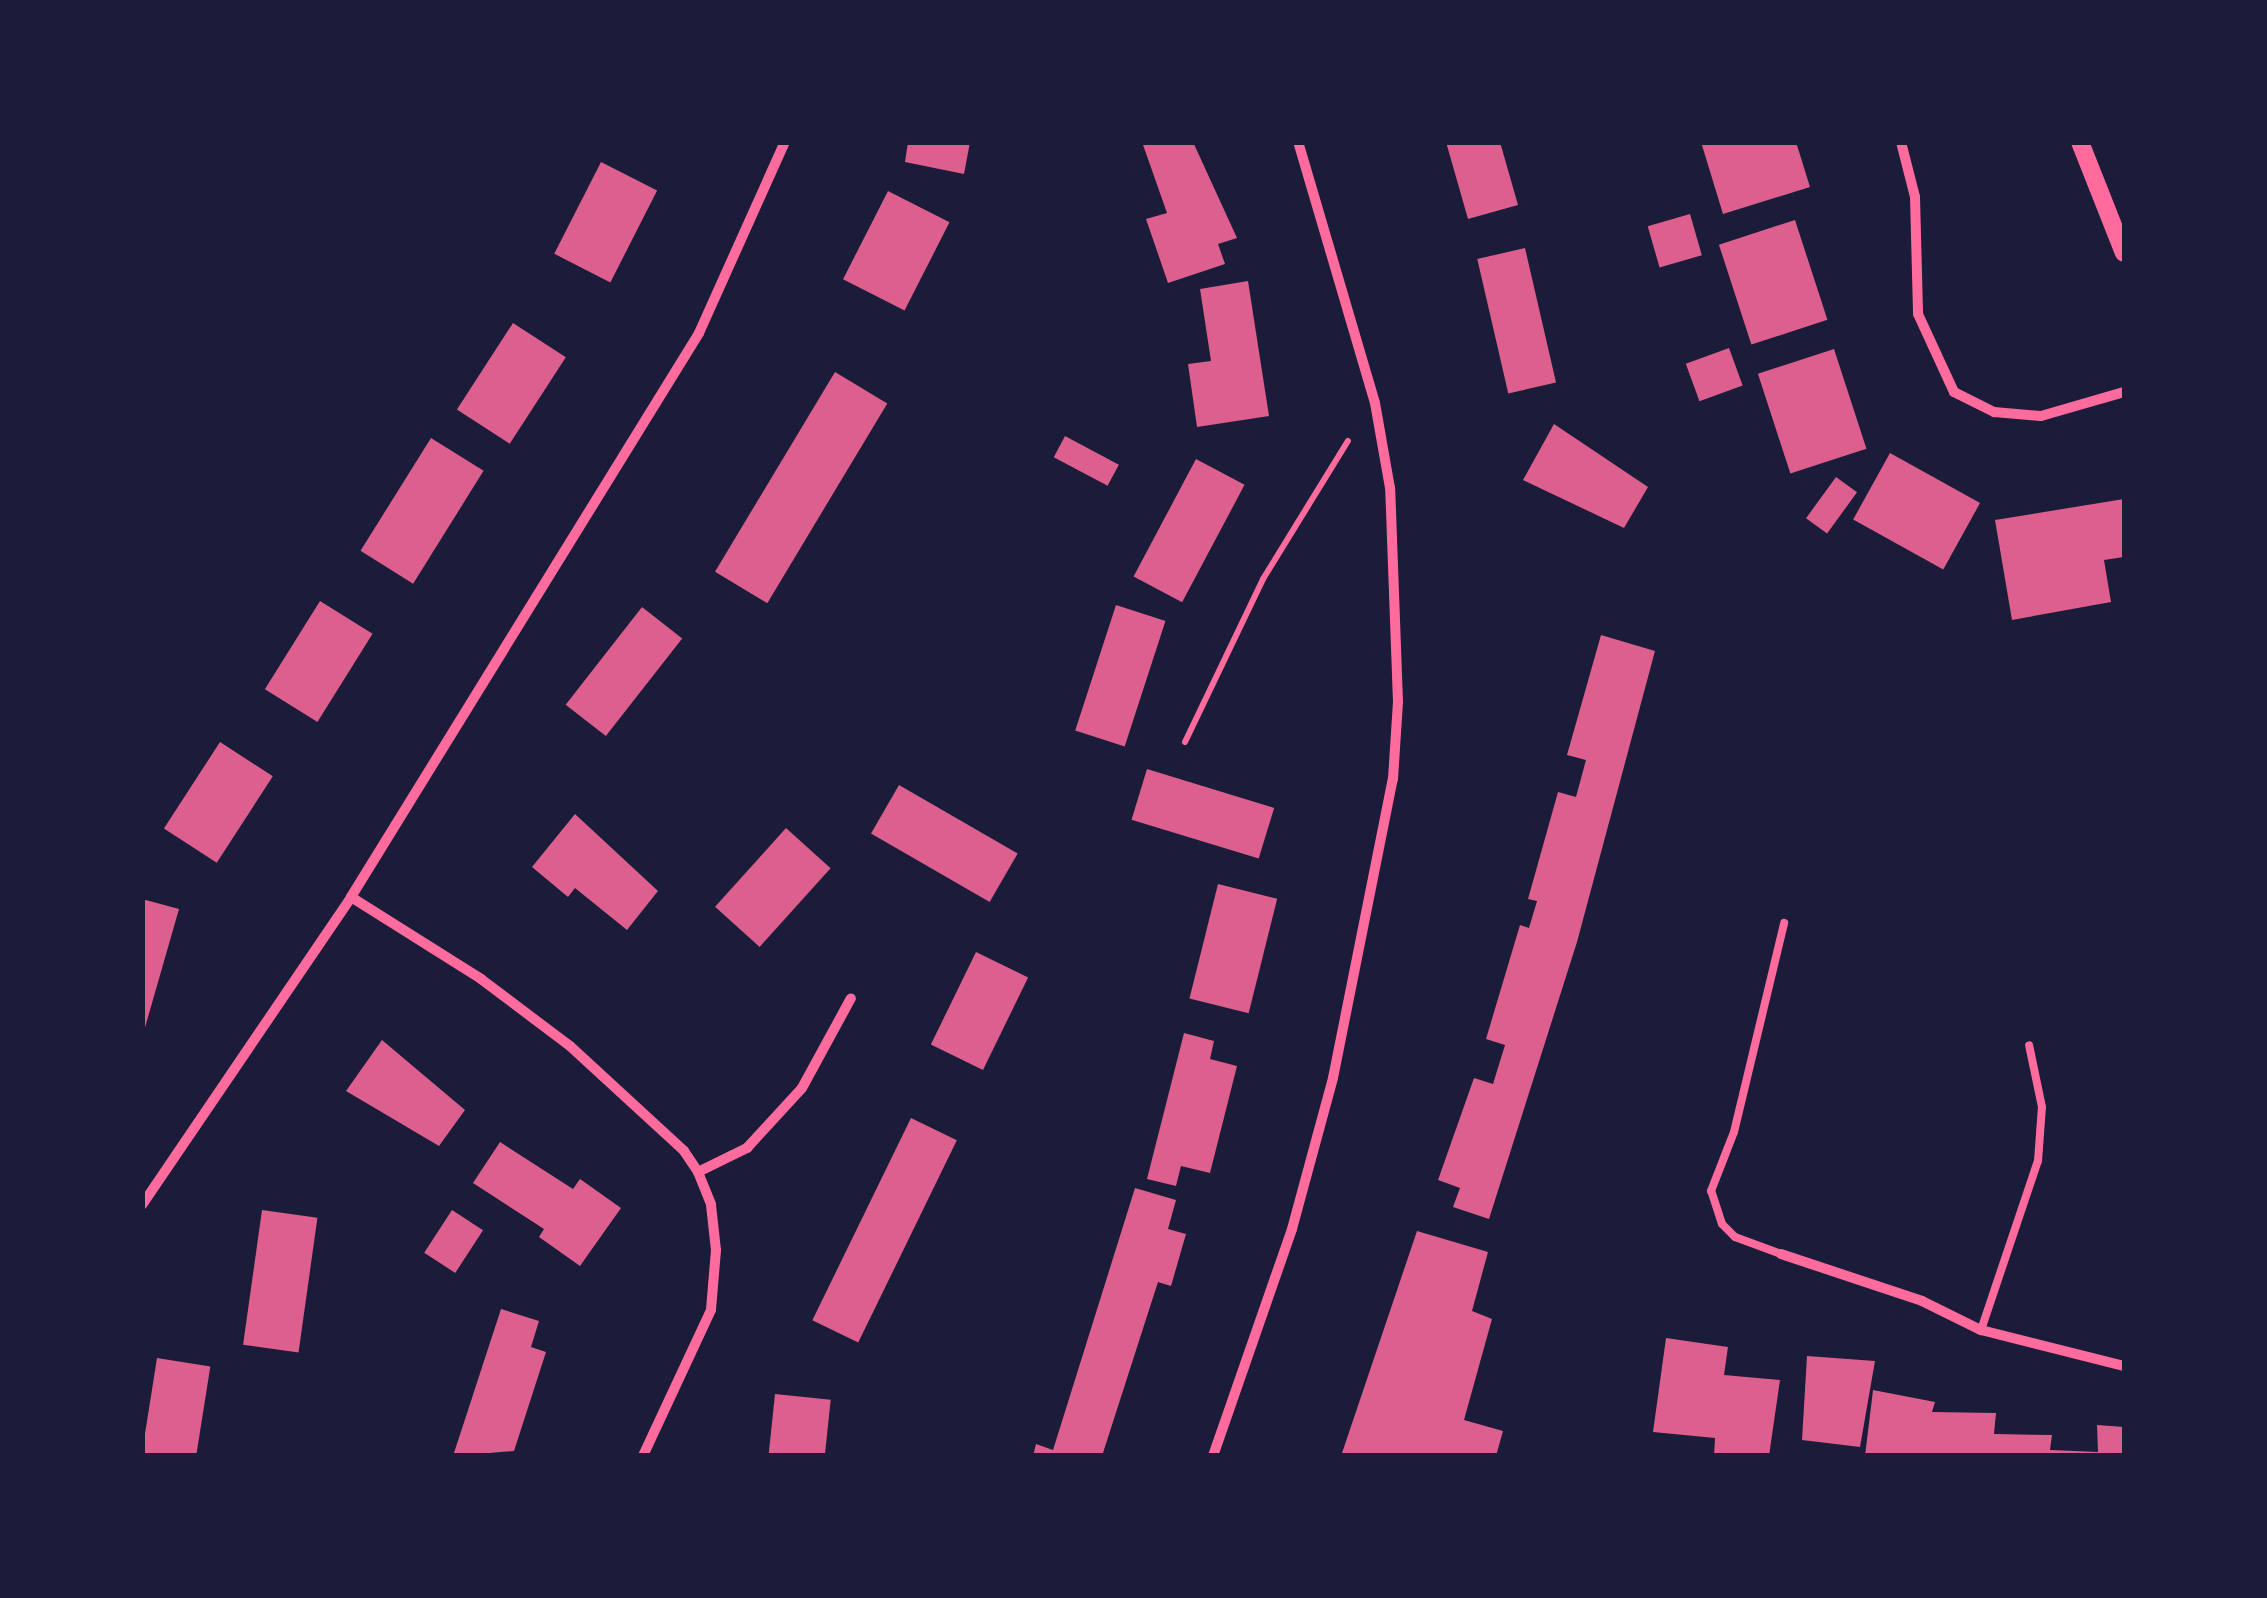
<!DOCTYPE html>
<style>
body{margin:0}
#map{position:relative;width:2267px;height:1598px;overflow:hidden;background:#1b1b3a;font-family:Ubuntu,sans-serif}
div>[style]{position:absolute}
.building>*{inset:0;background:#dd5f8e;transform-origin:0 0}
.path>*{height:6px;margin:-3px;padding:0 3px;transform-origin:3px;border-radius:3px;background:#ff6b9d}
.service>*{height:8px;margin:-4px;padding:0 4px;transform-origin:4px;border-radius:4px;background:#ff6b9d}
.minor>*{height:10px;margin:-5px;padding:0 5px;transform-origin:5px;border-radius:5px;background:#ff6b9d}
.tertiary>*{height:18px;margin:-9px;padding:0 9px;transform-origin:9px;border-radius:9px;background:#ff6b9d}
span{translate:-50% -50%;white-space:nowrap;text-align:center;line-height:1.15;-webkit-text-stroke:8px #1b1b3a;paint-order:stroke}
.frame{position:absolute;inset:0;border:145px solid #1b1b3a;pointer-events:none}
</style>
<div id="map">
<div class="building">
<i style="clip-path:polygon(908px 142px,970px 142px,964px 174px,905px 162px)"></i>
<i style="clip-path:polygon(1142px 142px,1193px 142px,1237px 238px,1218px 244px,1225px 264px,1168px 283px,1146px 219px,1167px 213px)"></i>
<i style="clip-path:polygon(1446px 142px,1500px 142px,1518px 205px,1468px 219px)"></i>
<i style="clip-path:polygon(1701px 142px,1796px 142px,1810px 187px,1723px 214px)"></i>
<i style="left:601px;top:162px;width:63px;height:103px;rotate:27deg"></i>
<i style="left:888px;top:191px;width:69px;height:99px;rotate:27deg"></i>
<i style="left:1690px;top:214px;width:43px;height:44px;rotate:74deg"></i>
<i style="left:1795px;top:220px;width:105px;height:80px;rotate:72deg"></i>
<i style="left:1525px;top:248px;width:138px;height:49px;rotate:77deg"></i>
<i style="clip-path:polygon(1248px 281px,1269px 416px,1197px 427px,1188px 364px,1211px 361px,1200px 289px)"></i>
<i style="left:513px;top:323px;width:63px;height:103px;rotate:33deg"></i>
<i style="left:1729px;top:348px;width:40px;height:46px;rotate:70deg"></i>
<i style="left:1834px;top:349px;width:105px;height:80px;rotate:72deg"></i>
<i style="left:835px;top:372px;width:61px;height:233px;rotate:31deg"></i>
<i style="clip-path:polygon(1554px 424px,1648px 487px,1624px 528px,1523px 480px)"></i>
<i style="left:1065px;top:436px;width:61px;height:24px;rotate:28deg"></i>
<i style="left:431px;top:438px;width:62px;height:133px;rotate:32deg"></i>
<i style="left:1890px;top:453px;width:103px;height:76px;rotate:29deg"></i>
<i style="left:1196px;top:459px;width:55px;height:133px;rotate:28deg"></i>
<i style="left:1836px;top:477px;width:26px;height:51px;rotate:36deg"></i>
<i style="clip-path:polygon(2124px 499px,2124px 557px,2104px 560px,2111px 602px,2012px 620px,1995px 520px)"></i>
<i style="left:320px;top:601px;width:62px;height:104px;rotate:32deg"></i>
<i style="left:1116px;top:605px;width:52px;height:132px;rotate:18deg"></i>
<i style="left:642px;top:607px;width:51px;height:124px;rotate:38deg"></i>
<i style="clip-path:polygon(1601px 635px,1655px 651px,1577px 942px,1489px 1219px,1453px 1207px,1460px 1188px,1438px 1180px,1474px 1078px,1493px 1084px,1505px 1045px,1486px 1039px,1520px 925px,1529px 928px,1537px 901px,1528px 899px,1558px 792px,1576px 797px,1586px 760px,1567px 755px)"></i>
<i style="left:220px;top:742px;width:63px;height:103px;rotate:33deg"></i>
<i style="left:1147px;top:769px;width:133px;height:53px;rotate:17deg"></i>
<i style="left:899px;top:785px;width:137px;height:56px;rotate:30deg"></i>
<i style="clip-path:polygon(575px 814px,658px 891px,627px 930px,575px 888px,568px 897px,532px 867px)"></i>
<i style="left:786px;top:828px;width:60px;height:106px;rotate:42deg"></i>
<i style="left:1218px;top:884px;width:61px;height:118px;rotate:14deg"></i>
<i style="clip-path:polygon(142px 899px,179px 909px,144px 1031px,142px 1031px)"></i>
<i style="left:976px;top:952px;width:58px;height:103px;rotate:26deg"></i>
<i style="clip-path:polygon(1184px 1033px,1214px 1041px,1210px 1059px,1237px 1066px,1210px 1173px,1181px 1166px,1176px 1186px,1147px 1179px)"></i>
<i style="clip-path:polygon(382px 1040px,465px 1110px,439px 1146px,346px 1091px)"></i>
<i style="left:911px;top:1118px;width:51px;height:225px;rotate:26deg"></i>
<i style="clip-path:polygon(500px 1142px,573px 1189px,580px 1179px,621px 1208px,580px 1266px,539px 1237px,544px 1229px,473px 1183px)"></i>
<i style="clip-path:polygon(1135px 1188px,1176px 1200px,1168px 1229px,1186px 1234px,1171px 1286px,1158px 1282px,1102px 1456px,1033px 1456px,1036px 1444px,1053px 1450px)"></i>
<i style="left:262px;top:1210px;width:56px;height:136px;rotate:8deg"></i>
<i style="left:452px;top:1210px;width:37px;height:51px;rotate:33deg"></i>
<i style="clip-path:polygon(1417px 1231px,1488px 1252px,1472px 1311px,1492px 1319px,1464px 1420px,1503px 1431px,1496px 1456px,1341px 1456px)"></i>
<i style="clip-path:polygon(501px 1309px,539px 1321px,531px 1347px,546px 1352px,514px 1451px,453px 1456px)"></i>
<i style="clip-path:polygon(1666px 1338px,1728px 1347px,1724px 1375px,1780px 1380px,1769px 1456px,1714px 1456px,1715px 1438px,1653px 1432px)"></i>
<i style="clip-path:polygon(1807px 1356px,1875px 1361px,1860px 1447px,1802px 1440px)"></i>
<i style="left:157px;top:1358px;width:54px;height:99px;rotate:9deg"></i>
<i style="clip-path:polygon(1873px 1390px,1935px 1402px,1932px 1412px,1996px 1413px,1994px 1434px,2052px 1435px,2050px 1450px,2098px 1452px,2097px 1425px,2124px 1427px,2124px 1456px,1865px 1456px)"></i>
<i style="left:775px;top:1394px;width:56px;height:62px;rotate:6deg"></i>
</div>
<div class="path">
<i style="left:1185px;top:742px;width:181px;rotate:-64.4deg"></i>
<i style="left:1263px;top:579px;width:162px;rotate:-58.4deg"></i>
</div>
<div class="service">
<i style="left:1781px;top:1254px;width:49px;rotate:-159.7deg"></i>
<i style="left:1735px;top:1237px;width:18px;rotate:-135deg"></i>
<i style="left:1722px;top:1224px;width:35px;rotate:-108deg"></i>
<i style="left:1711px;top:1191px;width:63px;rotate:-68.7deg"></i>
<i style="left:1734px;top:1132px;width:215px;rotate:-76.5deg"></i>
<i style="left:1981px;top:1330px;width:178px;rotate:-71.4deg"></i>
<i style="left:2038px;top:1161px;width:54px;rotate:-85.8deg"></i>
<i style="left:2042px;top:1107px;width:63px;rotate:-101.8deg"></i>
</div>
<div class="minor">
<i style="left:1901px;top:142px;width:57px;rotate:75.7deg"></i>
<i style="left:1915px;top:197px;width:117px;rotate:88.5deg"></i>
<i style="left:1918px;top:314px;width:86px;rotate:65.2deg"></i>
<i style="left:1954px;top:392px;width:45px;rotate:26.6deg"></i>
<i style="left:1994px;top:412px;width:47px;rotate:4.9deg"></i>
<i style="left:2041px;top:416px;width:86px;rotate:-16.1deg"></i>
<i style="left:351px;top:897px;width:154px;rotate:32.2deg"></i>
<i style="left:481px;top:979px;width:111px;rotate:37deg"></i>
<i style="left:570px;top:1046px;width:155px;rotate:42.6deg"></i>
<i style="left:684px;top:1151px;width:25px;rotate:56deg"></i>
<i style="left:698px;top:1172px;width:35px;rotate:68deg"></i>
<i style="left:711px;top:1205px;width:45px;rotate:83.7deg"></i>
<i style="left:716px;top:1250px;width:60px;rotate:94.8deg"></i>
<i style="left:711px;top:1310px;width:161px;rotate:115deg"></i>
<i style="left:698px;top:1172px;width:55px;rotate:-26.1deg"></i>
<i style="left:747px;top:1148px;width:81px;rotate:-47.5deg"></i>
<i style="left:802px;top:1088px;width:102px;rotate:-61.4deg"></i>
<i style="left:142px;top:1205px;width:372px;rotate:-55.8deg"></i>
<i style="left:351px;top:897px;width:663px;rotate:-58.32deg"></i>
<i style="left:699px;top:333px;width:209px;rotate:-65.8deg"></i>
<i style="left:1781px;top:1254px;width:149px;rotate:18.4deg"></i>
<i style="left:1922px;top:1301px;width:66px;rotate:26.2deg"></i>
<i style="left:1981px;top:1330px;width:147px;rotate:14.1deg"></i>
<i style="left:1213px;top:1456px;width:240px;rotate:-70.8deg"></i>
<i style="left:1292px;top:1229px;width:156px;rotate:-74.8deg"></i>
<i style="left:1333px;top:1078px;width:305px;rotate:-78.7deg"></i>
<i style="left:1393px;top:779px;width:77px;rotate:-86.3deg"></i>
<i style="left:1398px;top:702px;width:214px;rotate:-92.1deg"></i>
<i style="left:1390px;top:488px;width:86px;rotate:-100deg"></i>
<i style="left:1375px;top:403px;width:272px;rotate:-106.4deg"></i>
</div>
<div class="tertiary">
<i style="left:2080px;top:142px;width:119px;rotate:68.4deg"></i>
</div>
<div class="frame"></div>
</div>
